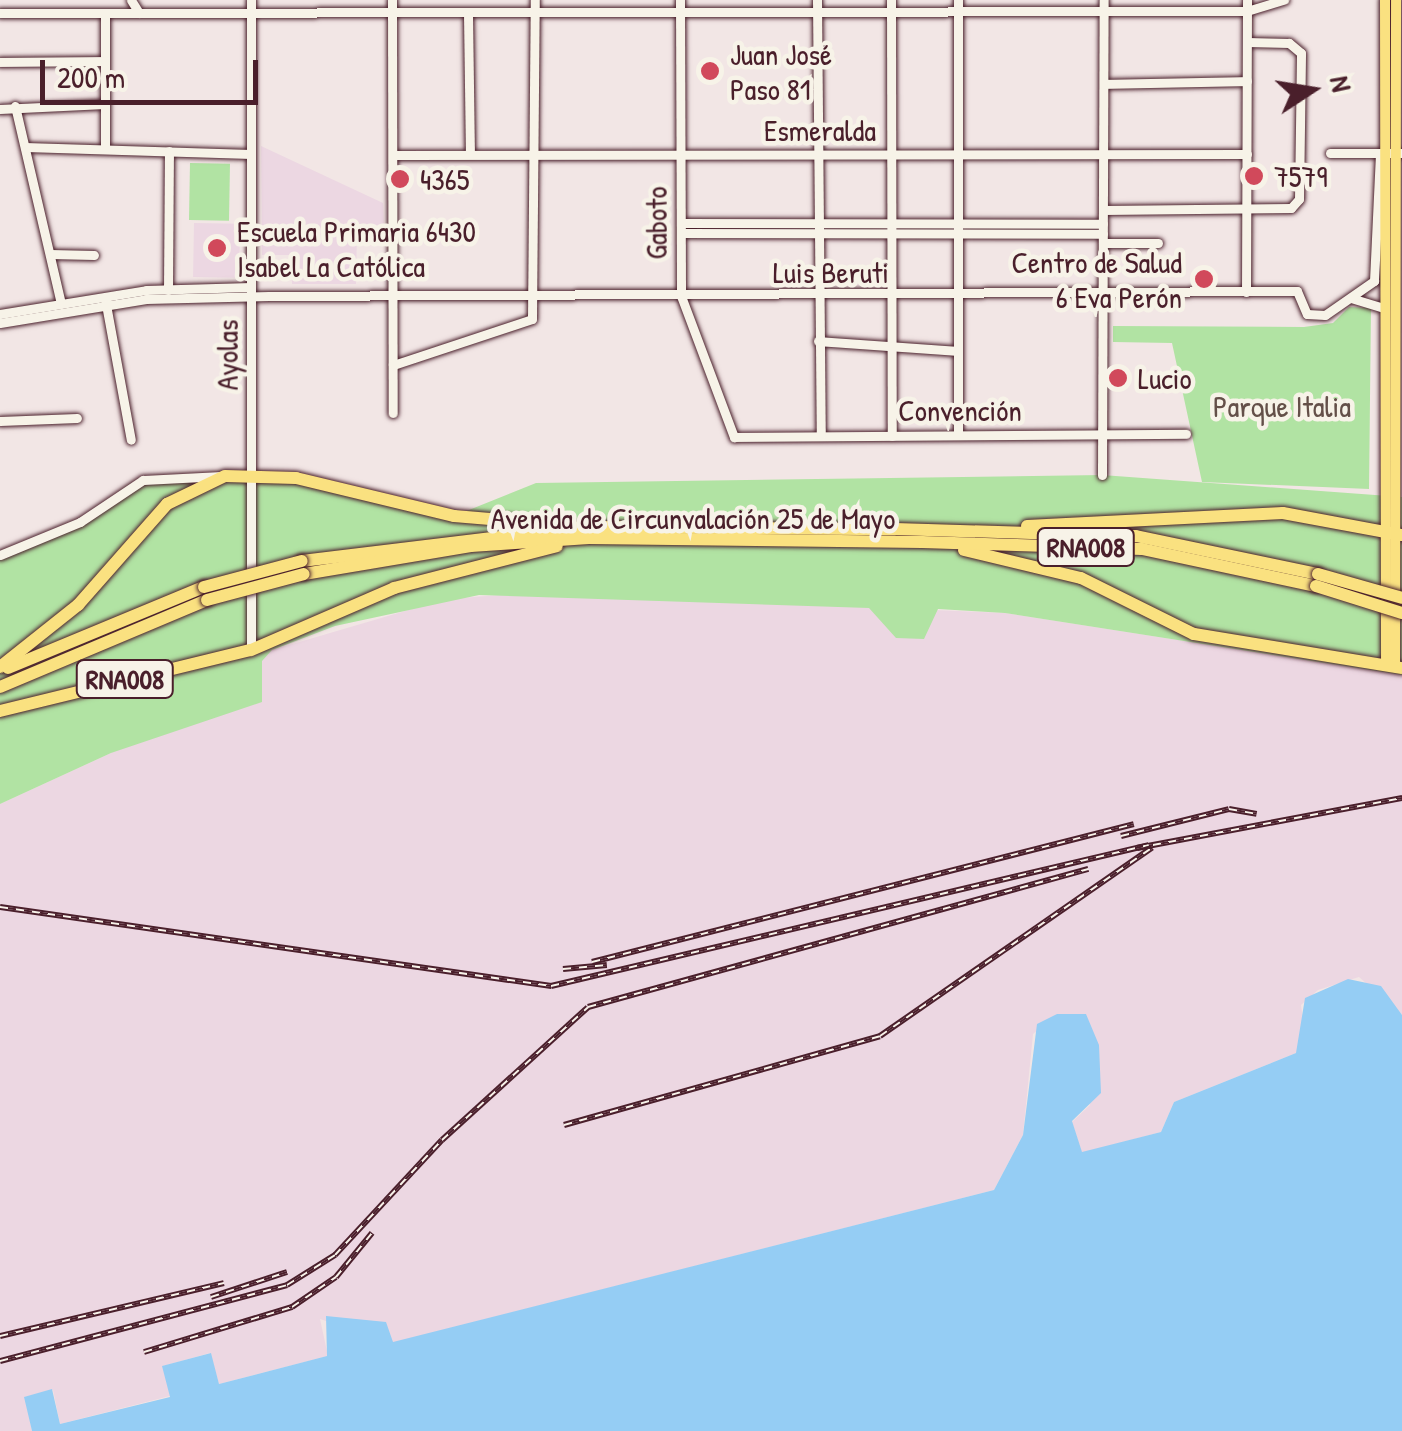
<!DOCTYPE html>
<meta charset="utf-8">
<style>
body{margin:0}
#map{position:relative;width:1402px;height:1431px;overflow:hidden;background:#f2e6e5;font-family:"Patrick Hand",sans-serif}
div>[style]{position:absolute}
.built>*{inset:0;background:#ecd7e2;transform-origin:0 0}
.green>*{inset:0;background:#b1e3a3;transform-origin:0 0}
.water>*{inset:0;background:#95cdf4}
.roads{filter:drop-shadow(0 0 2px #4a1f2b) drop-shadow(0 0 2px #4a1f2b)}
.minor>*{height:9px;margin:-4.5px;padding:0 4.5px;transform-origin:4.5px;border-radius:4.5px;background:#f7f3e8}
.major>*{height:10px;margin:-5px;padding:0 5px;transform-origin:5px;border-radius:5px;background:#fae180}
.highway>*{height:12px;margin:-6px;padding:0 6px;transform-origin:6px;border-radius:6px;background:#fae180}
.rail>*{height:6px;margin-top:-3px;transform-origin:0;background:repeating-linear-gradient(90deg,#f7f3e8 0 8px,#4a1f2b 0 16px);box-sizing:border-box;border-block:2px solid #4a1f2b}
.bridges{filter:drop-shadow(0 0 2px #4a1f2b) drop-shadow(0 0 2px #4a1f2b)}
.highway-bridge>*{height:12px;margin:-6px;padding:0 6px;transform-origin:6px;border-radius:6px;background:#fae180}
.dots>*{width:28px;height:28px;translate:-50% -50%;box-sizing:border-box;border:5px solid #f7f3e8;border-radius:50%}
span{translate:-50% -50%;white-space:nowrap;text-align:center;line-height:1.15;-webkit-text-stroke:9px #f7f3e8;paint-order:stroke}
.shield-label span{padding:2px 8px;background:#f7f3e8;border:2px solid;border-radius:8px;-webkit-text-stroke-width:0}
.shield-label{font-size:28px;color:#4a1f2b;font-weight:700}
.poi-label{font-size:30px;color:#4a1f2b}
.left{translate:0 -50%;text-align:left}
.right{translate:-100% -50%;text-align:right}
.street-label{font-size:30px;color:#4a1f2b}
.park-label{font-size:30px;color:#645049}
.north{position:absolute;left:1262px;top:40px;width:100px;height:100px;-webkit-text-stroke:8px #f7f3e8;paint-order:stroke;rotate:78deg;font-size:28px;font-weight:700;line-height:40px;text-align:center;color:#4a1f2b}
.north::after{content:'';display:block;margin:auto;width:35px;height:45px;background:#4a1f2b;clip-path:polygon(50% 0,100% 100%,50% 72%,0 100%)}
.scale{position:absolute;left:40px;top:60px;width:218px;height:45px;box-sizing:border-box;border:5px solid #4a1f2b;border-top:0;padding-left:12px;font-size:30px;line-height:35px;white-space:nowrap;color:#4a1f2b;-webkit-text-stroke:8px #f7f3e8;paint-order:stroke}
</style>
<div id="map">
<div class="built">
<i style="clip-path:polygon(261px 146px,383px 203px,384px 226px,357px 229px,356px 284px,292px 284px,291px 255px,262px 255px)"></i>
<i style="left:194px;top:223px;width:46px;height:54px;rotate:1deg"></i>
<i style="clip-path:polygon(529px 593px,1005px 613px,1402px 675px,1402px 1015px,1359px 977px,1318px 990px,1301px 1005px,1305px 1034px,1296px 1053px,1174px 1102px,1161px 1132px,1082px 1153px,1072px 1122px,1090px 1105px,1057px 1014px,1033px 1034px,1023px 1135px,994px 1190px,392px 1343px,320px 1319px,328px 1356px,219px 1384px,210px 1353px,163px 1366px,170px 1396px,60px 1424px,53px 1390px,25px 1397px,32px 1431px,0 1431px,0 804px,111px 753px,272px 650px,446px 599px)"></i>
</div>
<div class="green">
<i style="left:190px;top:163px;width:40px;height:57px;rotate:1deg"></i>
<i style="clip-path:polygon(1349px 307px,1371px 308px,1369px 489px,1202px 482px,1172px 343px,1113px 342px,1113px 326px,1304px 327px,1333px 323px)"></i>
<i style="clip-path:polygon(1102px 475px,1402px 497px,1402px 675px,1005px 613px,938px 609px,924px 639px,896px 638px,869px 608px,479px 595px,335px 626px,272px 650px,262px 661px,262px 702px,111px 753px,0 804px,0 555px,80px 522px,143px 480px,296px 478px,454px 516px,536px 483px)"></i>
</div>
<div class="water">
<i style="clip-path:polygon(1348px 979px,1381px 986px,1402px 1015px,1402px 1431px,32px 1431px,24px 1397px,52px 1389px,60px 1424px,170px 1397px,162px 1366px,211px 1353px,219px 1384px,327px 1356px,326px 1316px,386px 1322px,393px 1342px,994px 1190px,1023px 1135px,1037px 1024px,1057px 1014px,1086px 1014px,1099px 1045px,1101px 1093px,1072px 1121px,1082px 1152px,1161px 1132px,1174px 1102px,1296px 1053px,1305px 998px)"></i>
</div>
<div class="roads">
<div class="minor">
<i style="left:131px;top:0;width:15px;rotate:58deg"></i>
<i style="left:251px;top:0;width:650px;rotate:90deg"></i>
<i style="left:392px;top:0;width:413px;rotate:89.9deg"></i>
<i style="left:680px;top:0;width:296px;rotate:89.8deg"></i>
<i style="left:681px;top:296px;width:151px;rotate:69.4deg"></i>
<i style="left:734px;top:437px;width:452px;rotate:-0.4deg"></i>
<i style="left:817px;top:0;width:436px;rotate:89.5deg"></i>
<i style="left:891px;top:0;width:436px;rotate:89.9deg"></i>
<i style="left:0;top:13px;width:1247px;rotate:-0.09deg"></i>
<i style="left:1247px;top:11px;width:39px;rotate:-17deg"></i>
<i style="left:105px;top:13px;width:136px;rotate:90deg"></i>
<i style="left:468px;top:14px;width:140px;rotate:89.2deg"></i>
<i style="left:0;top:62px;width:105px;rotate:-0.5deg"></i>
<i style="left:1104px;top:84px;width:143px;rotate:-1.2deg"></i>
<i style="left:15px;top:106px;width:203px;rotate:76.9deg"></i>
<i style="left:0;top:109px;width:105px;rotate:-2.7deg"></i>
<i style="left:25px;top:147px;width:226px;rotate:1.8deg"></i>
<i style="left:1330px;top:153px;width:72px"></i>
<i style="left:393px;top:155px;width:854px;rotate:-0.07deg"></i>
<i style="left:1103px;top:210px;width:188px;rotate:-0.6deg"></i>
<i style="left:1291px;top:208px;width:12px;rotate:-48deg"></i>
<i style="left:1299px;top:199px;width:146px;rotate:-89.2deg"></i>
<i style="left:1301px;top:53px;width:16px;rotate:-140deg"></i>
<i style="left:1289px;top:43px;width:42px;rotate:-178.6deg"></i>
<i style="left:682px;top:223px;width:421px;rotate:0.1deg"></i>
<i style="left:682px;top:233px;width:421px;rotate:0.1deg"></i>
<i style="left:1103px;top:243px;width:55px"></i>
<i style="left:50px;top:254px;width:44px;rotate:1.3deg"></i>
<i style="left:168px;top:290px;width:139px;rotate:-89.6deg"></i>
<i style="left:1246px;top:292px;width:292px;rotate:-89.8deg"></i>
<i style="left:1351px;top:298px;width:34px;rotate:17deg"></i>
<i style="left:105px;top:299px;width:143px;rotate:79.6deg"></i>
<i style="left:0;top:314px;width:148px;rotate:-9.3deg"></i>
<i style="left:146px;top:290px;width:105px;rotate:-1.6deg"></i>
<i style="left:0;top:323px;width:148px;rotate:-9.3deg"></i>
<i style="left:146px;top:299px;width:123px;rotate:-1.4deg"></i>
<i style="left:269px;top:296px;width:1028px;rotate:-0.28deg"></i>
<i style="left:1297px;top:291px;width:25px;rotate:67deg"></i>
<i style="left:1307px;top:314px;width:18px;rotate:3deg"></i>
<i style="left:1325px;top:315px;width:60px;rotate:-34.8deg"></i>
<i style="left:1374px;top:281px;width:128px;rotate:-87.3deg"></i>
<i style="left:818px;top:341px;width:140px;rotate:4.1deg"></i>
<i style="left:393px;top:365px;width:146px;rotate:-18.3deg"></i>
<i style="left:532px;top:319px;width:319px;rotate:-89.5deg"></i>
<i style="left:0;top:421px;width:77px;rotate:-2.2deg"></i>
<i style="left:958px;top:435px;width:435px;rotate:-90deg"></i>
<i style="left:1102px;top:475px;width:475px;rotate:-89.8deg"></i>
<i style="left:0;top:555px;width:87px;rotate:-22.4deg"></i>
<i style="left:80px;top:522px;width:76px;rotate:-33.7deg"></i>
<i style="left:143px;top:480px;width:79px;rotate:-2.9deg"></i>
</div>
<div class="major">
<i style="left:1385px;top:0;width:665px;rotate:89.91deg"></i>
<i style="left:1395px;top:667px;width:667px;rotate:-89.91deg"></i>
</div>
<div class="highway">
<i style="left:1027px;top:526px;width:256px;rotate:-2.9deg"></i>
<i style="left:1283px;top:513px;width:121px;rotate:10.5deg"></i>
<i style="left:964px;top:550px;width:120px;rotate:13.5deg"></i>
<i style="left:1081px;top:578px;width:126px;rotate:26.4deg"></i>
<i style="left:1194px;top:634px;width:211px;rotate:9.3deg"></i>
<i style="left:302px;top:561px;width:285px;rotate:-6.9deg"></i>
<i style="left:585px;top:527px;width:310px;rotate:0.4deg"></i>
<i style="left:895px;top:529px;width:241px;rotate:1.7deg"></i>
<i style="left:1136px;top:536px;width:186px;rotate:11.8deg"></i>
<i style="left:304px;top:574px;width:169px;rotate:-9.5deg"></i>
<i style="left:471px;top:546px;width:118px;rotate:-3.9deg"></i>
<i style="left:589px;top:538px;width:333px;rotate:0.7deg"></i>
<i style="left:922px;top:542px;width:220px;rotate:1.8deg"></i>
<i style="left:1142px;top:549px;width:178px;rotate:12deg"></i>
<i style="left:0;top:667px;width:100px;rotate:-38.5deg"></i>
<i style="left:78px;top:605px;width:135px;rotate:-48.6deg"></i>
<i style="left:167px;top:504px;width:64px;rotate:-25.8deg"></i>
<i style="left:225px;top:476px;width:71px;rotate:1.6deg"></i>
<i style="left:296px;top:478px;width:163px;rotate:13.5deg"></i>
<i style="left:454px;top:516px;width:84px;rotate:4.8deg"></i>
<i style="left:8px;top:668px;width:212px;rotate:-22.5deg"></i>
<i style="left:0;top:687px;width:225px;rotate:-22.8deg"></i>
<i style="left:0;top:711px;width:258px;rotate:-13.7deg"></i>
<i style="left:251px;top:650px;width:156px;rotate:-23.4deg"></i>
<i style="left:394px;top:588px;width:168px;rotate:-14.4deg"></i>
</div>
</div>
<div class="rail">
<i style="left:1121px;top:836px;width:111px;rotate:-14deg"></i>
<i style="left:1229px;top:809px;width:28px;rotate:10deg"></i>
<i style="left:1137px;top:848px;width:270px;rotate:-10.7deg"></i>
<i style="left:0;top:907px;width:557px;rotate:8.16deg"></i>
<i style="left:551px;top:986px;width:614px;rotate:-13.27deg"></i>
<i style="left:592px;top:962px;width:559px;rotate:-14.28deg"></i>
<i style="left:563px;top:969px;width:44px;rotate:-5.2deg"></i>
<i style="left:564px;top:1125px;width:328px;rotate:-15.7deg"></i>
<i style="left:880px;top:1036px;width:331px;rotate:-34.7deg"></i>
<i style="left:211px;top:1297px;width:80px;rotate:-18.2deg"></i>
<i style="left:0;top:1336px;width:230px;rotate:-13.3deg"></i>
<i style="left:144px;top:1352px;width:155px;rotate:-16.9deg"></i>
<i style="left:292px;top:1307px;width:53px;rotate:-34.3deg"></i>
<i style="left:336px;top:1277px;width:57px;rotate:-50.7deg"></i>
<i style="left:0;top:1361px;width:297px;rotate:-14.8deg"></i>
<i style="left:287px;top:1285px;width:57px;rotate:-32deg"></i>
<i style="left:335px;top:1255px;width:157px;rotate:-47.1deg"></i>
<i style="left:442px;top:1140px;width:197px;rotate:-42.3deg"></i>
<i style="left:588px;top:1007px;width:519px;rotate:-15.43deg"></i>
</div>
<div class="bridges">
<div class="highway-bridge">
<i style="left:1318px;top:574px;width:87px;rotate:15.9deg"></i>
<i style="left:1316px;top:586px;width:90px;rotate:17.4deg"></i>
<i style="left:204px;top:587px;width:101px;rotate:-14.9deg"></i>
<i style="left:207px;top:600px;width:100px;rotate:-15deg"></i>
</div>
</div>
<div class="dots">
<i style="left:710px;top:71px;background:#d1495b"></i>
<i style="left:1254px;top:176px;background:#d1495b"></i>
<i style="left:400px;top:179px;background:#d1495b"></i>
<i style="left:217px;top:248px;background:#d1495b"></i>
<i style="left:1204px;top:279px;background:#d1495b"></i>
<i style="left:1118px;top:378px;background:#d1495b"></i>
</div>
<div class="shield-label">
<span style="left:1086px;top:547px">RNA008</span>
<span style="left:125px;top:679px">RNA008</span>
</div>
<div class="poi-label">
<span class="left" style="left:730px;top:71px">Juan José<br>Paso 81</span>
<span class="left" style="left:1274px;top:176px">7579</span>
<span class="left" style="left:420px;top:179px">4365</span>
<span class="left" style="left:237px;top:248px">Escuela Primaria 6430<br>Isabel La Católica</span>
<span class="right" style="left:1182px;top:279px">Centro de Salud<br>6 Eva Perón</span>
<span class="left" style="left:1138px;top:378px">Lucio</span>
</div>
<div class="street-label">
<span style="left:820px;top:130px">Esmeralda</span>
<span style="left:656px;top:223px;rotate:-90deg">Gaboto</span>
<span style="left:831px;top:272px">Luis Beruti</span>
<span style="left:227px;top:355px;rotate:-90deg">Ayolas</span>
<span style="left:960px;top:410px">Convención</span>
<span style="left:693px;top:518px">Avenida de Circunvalación 25 de Mayo</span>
</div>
<div class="park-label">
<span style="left:1282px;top:406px">Parque Italia</span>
</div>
<div class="north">N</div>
<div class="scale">200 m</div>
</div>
